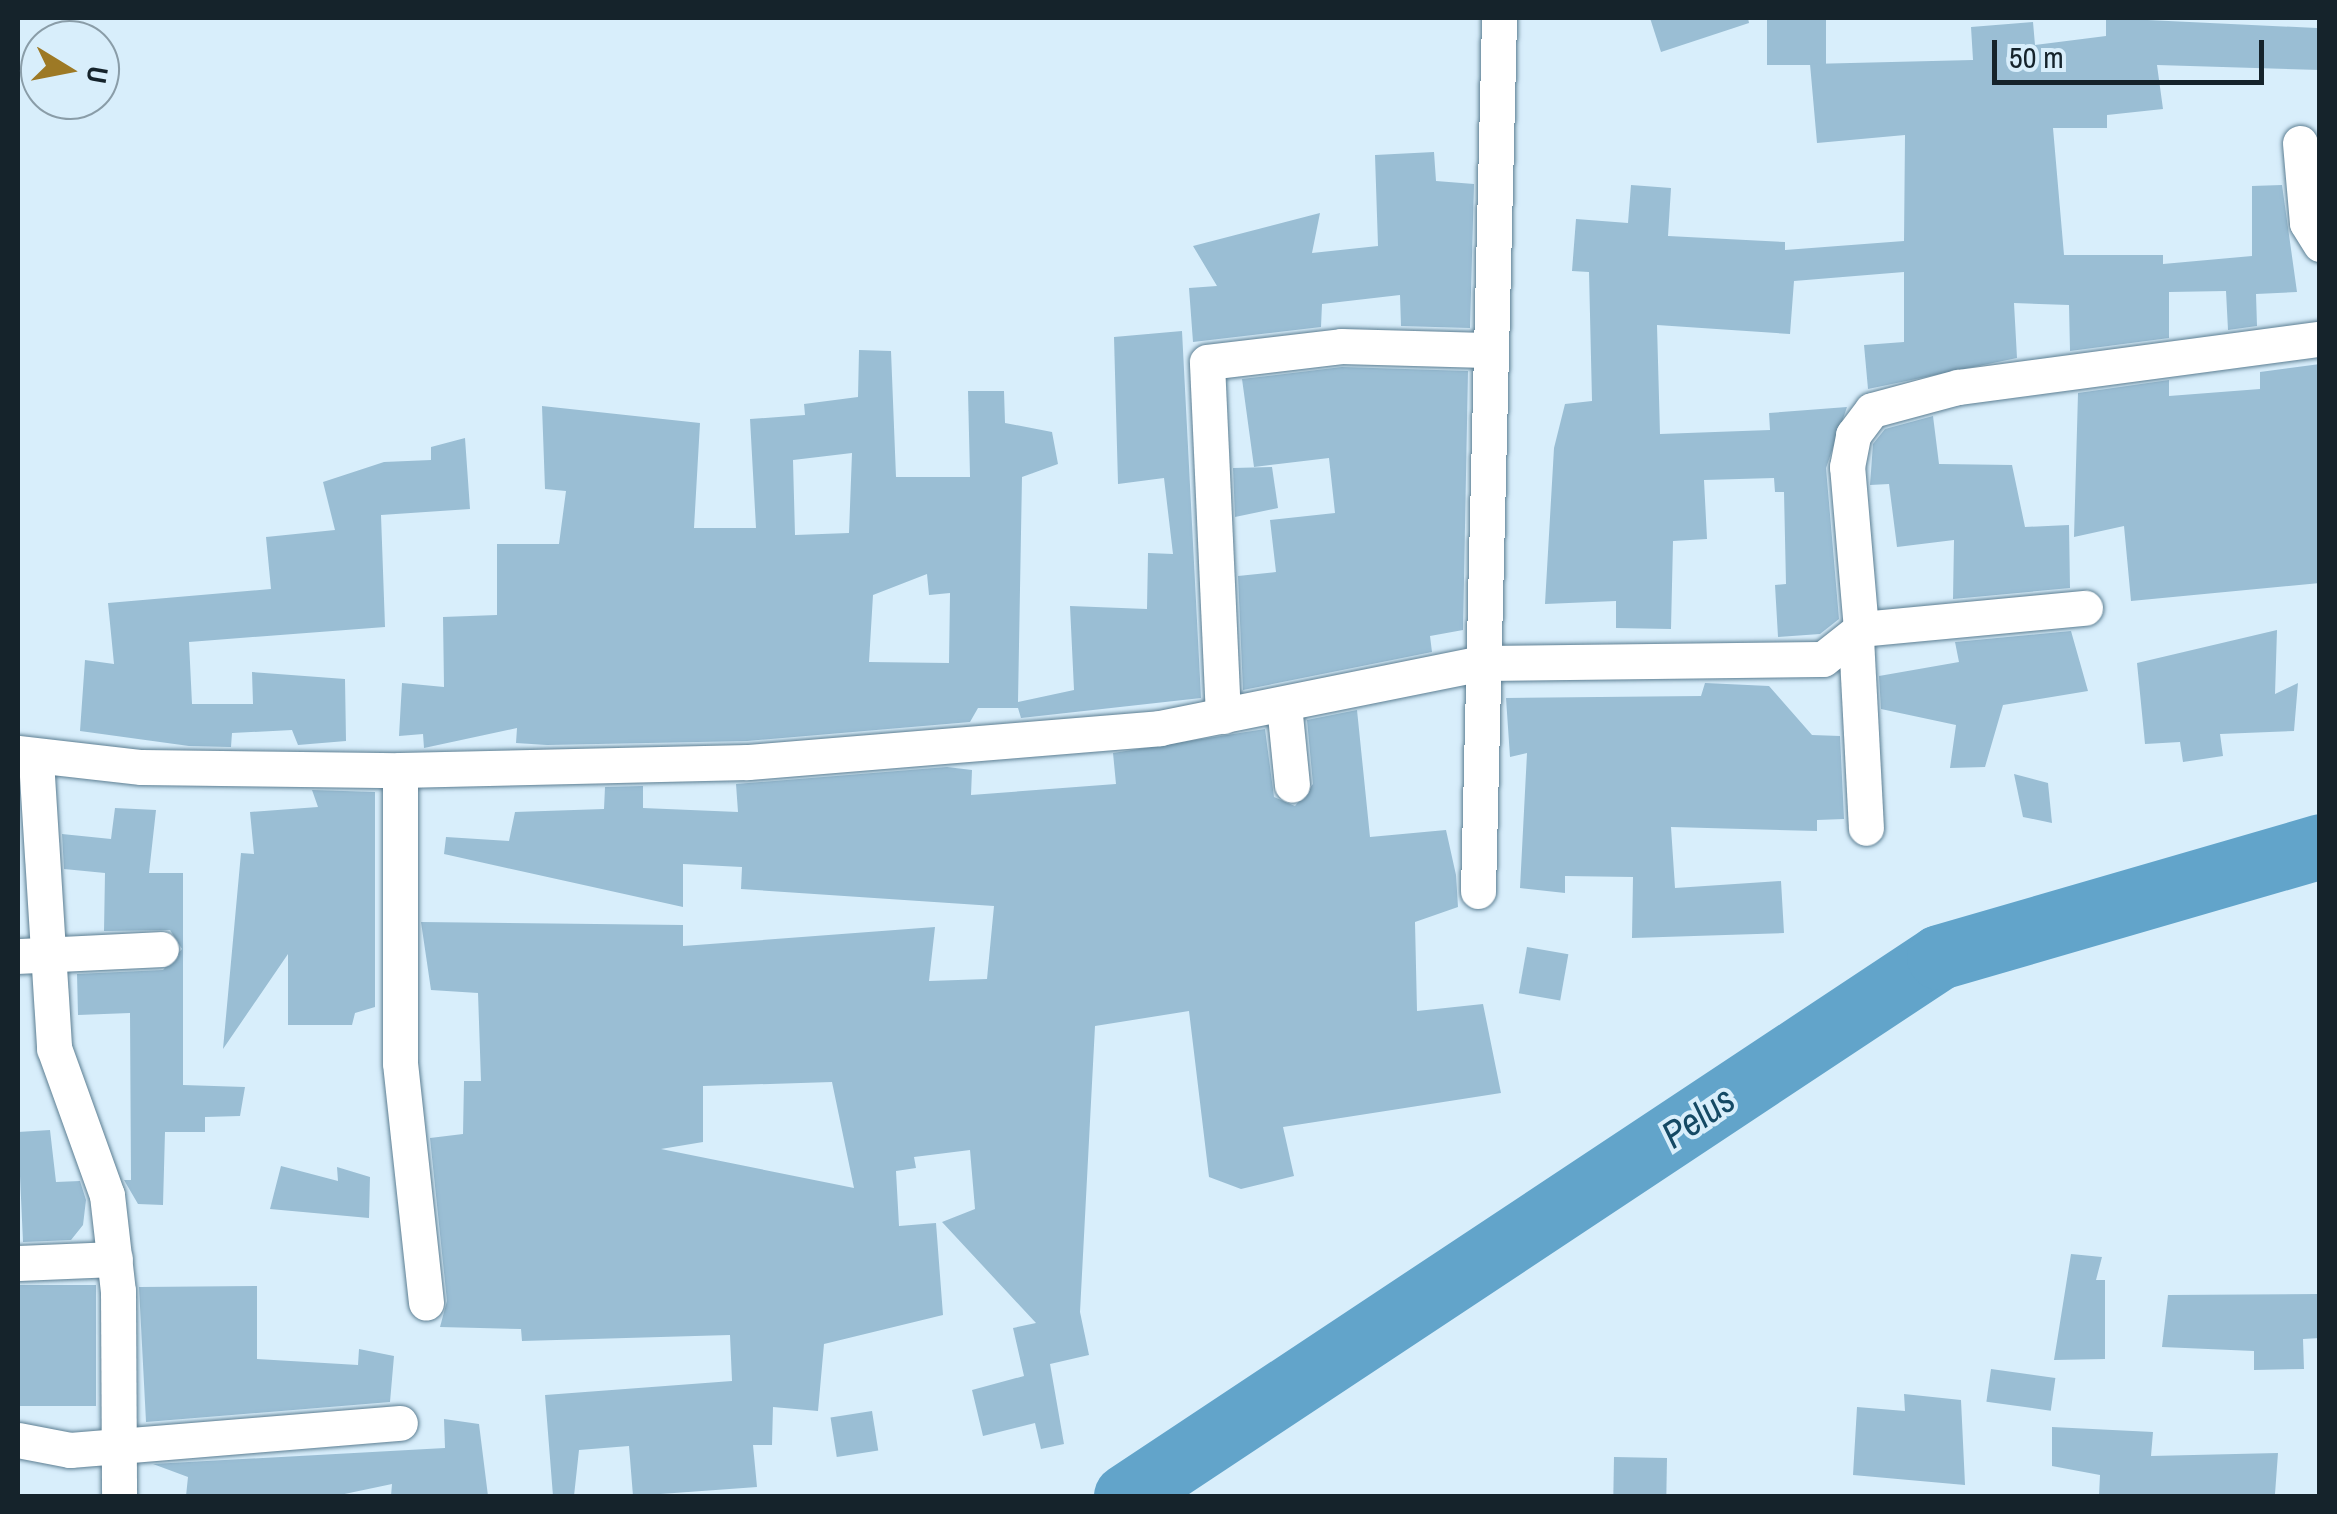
<!DOCTYPE html>
<style>
body{margin:0}
#map{position:relative;width:2337px;height:1514px;overflow:hidden;background:#d8eefb;font-family:"Archivo Narrow",sans-serif}
div>[style]{position:absolute}
.river>*{height:65px;margin:-32.5px;padding:0 32.5px;transform-origin:32.5px;border-radius:32.5px;background:#62a4ca}
.building>*{inset:0;background:#9abed4;transform-origin:0 0}
.roads{filter:drop-shadow(0 0 2px #5c7e92) drop-shadow(0 0 2px #5c7e92)}
.minor>*{height:35px;margin:-17.5px;padding:0 17.5px;transform-origin:17.5px;border-radius:17.5px;background:#fff}
span{translate:-50% -50%;white-space:nowrap;text-align:center;line-height:1.15;-webkit-text-stroke:8px #d8eefb;paint-order:stroke}
.water-label{font-size:38px;color:#144964;font-style:italic}
.frame{position:absolute;inset:0;border:20px solid #15232b;pointer-events:none}
.north{position:absolute;left:20px;top:20px;width:100px;height:100px;box-sizing:border-box;background:#d8eefb;border:2px solid #8a9da8;border-radius:50%;rotate:100deg;font-size:28px;font-weight:700;line-height:40px;text-align:center;color:#15232b}
.north::after{content:'';display:block;margin:auto;width:35px;height:45px;background:#9d7925;clip-path:polygon(50% 0,100% 100%,50% 72%,0 100%)}
.scale{position:absolute;left:1992px;top:40px;width:272px;height:45px;box-sizing:border-box;border:5px solid #15232b;border-top:0;padding-left:12px;font-size:30px;line-height:35px;white-space:nowrap;color:#15232b;-webkit-text-stroke:8px #d8eefb;paint-order:stroke}
</style>
<div id="map">
<div class="river">
<i style="left:1126px;top:1496px;width:975px;rotate:-33.54deg"></i>
<i style="left:1939px;top:957px;width:397px;rotate:-16.2deg"></i>
</div>
<div class="building">
<i style="clip-path:polygon(1650px 18px,1748px 18px,1749px 23px,1661px 52px)"></i>
<i style="left:1767px;top:18px;width:59px;height:47px"></i>
<i style="clip-path:polygon(2106px 18px,2317px 28px,2320px 70px,2157px 65px,2163px 109px,2107px 115px,2107px 128px,2053px 128px,2064px 255px,2163px 255px,2163px 264px,2252px 256px,2252px 186px,2282px 185px,2297px 292px,2256px 294px,2257px 326px,2228px 330px,2226px 291px,2169px 292px,2169px 338px,2070px 351px,2069px 305px,2014px 303px,2017px 358px,1868px 389px,1864px 345px,1904px 342px,1904px 272px,1794px 281px,1790px 334px,1657px 325px,1660px 434px,1770px 430px,1769px 413px,1847px 407px,1826px 468px,1839px 619px,1820px 634px,1778px 637px,1775px 585px,1786px 584px,1784px 492px,1775px 492px,1774px 478px,1704px 480px,1707px 539px,1673px 541px,1671px 629px,1616px 628px,1616px 601px,1545px 604px,1554px 448px,1565px 404px,1592px 401px,1589px 272px,1572px 271px,1576px 219px,1628px 223px,1631px 185px,1671px 188px,1668px 236px,1785px 242px,1785px 250px,1904px 241px,1905px 135px,1817px 143px,1810px 64px,1973px 60px,1971px 27px,2033px 22px,2035px 45px,2106px 36px)"></i>
<i style="clip-path:polygon(1434px 152px,1436px 181px,1474px 184px,1470px 328px,1401px 326px,1400px 295px,1322px 304px,1321px 327px,1193px 342px,1189px 288px,1217px 286px,1193px 246px,1320px 213px,1312px 253px,1378px 246px,1375px 155px)"></i>
<i style="clip-path:polygon(evenodd,1182px 331px,1201px 698px,1021px 718px,1018px 708px,978px 708px,970px 722px,747px 741px,547px 745px,516px 743px,517px 728px,424px 748px,423px 734px,399px 736px,402px 683px,444px 687px,443px 617px,497px 615px,497px 544px,559px 544px,566px 491px,545px 489px,542px 406px,700px 423px,694px 528px,756px 528px,750px 419px,805px 415px,804px 404px,858px 397px,859px 350px,891px 351px,896px 477px,970px 477px,968px 391px,1004px 391px,1005px 423px,1052px 432px,1058px 464px,1022px 477px,1018px 702px,1074px 690px,1070px 606px,1147px 609px,1148px 553px,1173px 554px,1164px 478px,1118px 484px,1114px 337px,1182px 331px,852px 453px,849px 533px,795px 535px,793px 460px,852px 453px,1182px 331px,927px 574px,929px 595px,950px 593px,949px 663px,869px 662px,873px 595px,927px 574px)"></i>
<i style="clip-path:polygon(2320px 364px,2320px 583px,2131px 601px,2124px 526px,2074px 537px,2078px 393px,2169px 380px,2169px 396px,2260px 389px,2260px 372px)"></i>
<i style="clip-path:polygon(1342px 367px,1468px 371px,1463px 630px,1430px 636px,1432px 652px,1243px 690px,1238px 576px,1276px 572px,1270px 520px,1335px 513px,1329px 458px,1254px 467px,1242px 379px)"></i>
<i style="clip-path:polygon(1933px 416px,1939px 464px,2012px 465px,2025px 527px,2069px 525px,2070px 588px,1953px 599px,1954px 540px,1897px 547px,1889px 484px,1870px 485px,1873px 444px,1885px 429px)"></i>
<i style="clip-path:polygon(465px 438px,470px 509px,381px 515px,385px 627px,189px 642px,192px 704px,253px 704px,252px 672px,345px 679px,346px 741px,298px 745px,292px 730px,232px 733px,231px 747px,189px 746px,80px 731px,85px 660px,114px 664px,108px 603px,271px 589px,266px 537px,335px 530px,323px 482px,384px 462px,431px 460px,431px 447px)"></i>
<i style="clip-path:polygon(1272px 467px,1278px 508px,1235px 517px,1233px 468px)"></i>
<i style="clip-path:polygon(2277px 630px,2275px 694px,2298px 683px,2294px 731px,2220px 734px,2223px 756px,2183px 762px,2180px 742px,2145px 744px,2137px 663px)"></i>
<i style="clip-path:polygon(2071px 631px,2088px 691px,2003px 705px,1985px 767px,1950px 768px,1956px 725px,1881px 709px,1879px 676px,1959px 662px,1955px 642px)"></i>
<i style="clip-path:polygon(1705px 683px,1769px 686px,1812px 735px,1840px 736px,1844px 819px,1817px 820px,1817px 831px,1671px 827px,1675px 888px,1781px 881px,1784px 933px,1632px 938px,1633px 877px,1565px 876px,1565px 893px,1520px 888px,1527px 753px,1510px 757px,1506px 698px,1701px 696px)"></i>
<i style="clip-path:polygon(evenodd,1357px 710px,1370px 837px,1446px 830px,1456px 875px,1458px 907px,1415px 922px,1417px 1011px,1483px 1004px,1501px 1093px,1283px 1127px,1294px 1176px,1241px 1189px,1209px 1177px,1189px 1011px,1095px 1026px,1080px 1312px,1089px 1355px,1050px 1364px,1064px 1444px,1041px 1449px,1035px 1423px,983px 1436px,972px 1390px,1024px 1376px,1013px 1328px,1036px 1323px,942px 1222px,975px 1209px,970px 1150px,914px 1157px,916px 1168px,896px 1171px,899px 1226px,936px 1223px,943px 1315px,824px 1344px,818px 1411px,773px 1407px,772px 1445px,753px 1445px,757px 1487px,633px 1496px,629px 1446px,579px 1450px,574px 1496px,553px 1496px,545px 1395px,732px 1381px,730px 1335px,522px 1341px,521px 1329px,440px 1327px,447px 1301px,430px 1138px,463px 1134px,464px 1081px,481px 1081px,478px 993px,431px 990px,421px 922px,683px 925px,683px 946px,935px 927px,929px 981px,987px 979px,994px 906px,741px 889px,742px 867px,683px 864px,683px 907px,444px 854px,446px 837px,509px 841px,515px 812px,604px 809px,605px 787px,643px 786px,643px 808px,738px 812px,736px 784px,947px 767px,972px 770px,971px 795px,1116px 784px,1113px 753px,1265px 729px,1274px 797px,1295px 806px,1313px 784px,1307px 720px,1357px 710px,832px 1082px,854px 1188px,661px 1149px,703px 1142px,703px 1086px,832px 1082px)"></i>
<i style="clip-path:polygon(2014px 774px,2048px 783px,2052px 823px,2023px 817px)"></i>
<i style="clip-path:polygon(312px 790px,375px 792px,375px 1007px,355px 1013px,352px 1025px,288px 1025px,288px 954px,223px 1049px,241px 853px,254px 854px,250px 812px,318px 807px)"></i>
<i style="clip-path:polygon(115px 808px,156px 810px,149px 873px,183px 873px,183px 1085px,245px 1087px,240px 1116px,205px 1117px,205px 1132px,165px 1132px,163px 1205px,138px 1204px,124px 1180px,131px 1180px,130px 1013px,78px 1015px,77px 974px,163px 970px,182px 949px,170px 930px,104px 931px,105px 873px,64px 869px,62px 834px,111px 839px)"></i>
<i style="left:1527px;top:947px;width:42px;height:47px;rotate:10deg"></i>
<i style="clip-path:polygon(50px 1130px,56px 1182px,80px 1181px,86px 1200px,83px 1225px,71px 1240px,23px 1242px,18px 1132px)"></i>
<i style="clip-path:polygon(281px 1166px,338px 1181px,337px 1167px,370px 1177px,369px 1218px,270px 1209px)"></i>
<i style="clip-path:polygon(2071px 1254px,2102px 1257px,2096px 1280px,2105px 1280px,2105px 1359px,2054px 1360px)"></i>
<i style="left:96px;top:1285px;width:121px;height:78px;rotate:90deg"></i>
<i style="clip-path:polygon(257px 1286px,257px 1359px,358px 1365px,359px 1349px,394px 1356px,390px 1402px,146px 1422px,139px 1287px)"></i>
<i style="clip-path:polygon(2320px 1294px,2320px 1338px,2303px 1339px,2304px 1369px,2254px 1370px,2254px 1351px,2162px 1347px,2168px 1295px)"></i>
<i style="left:1991px;top:1369px;width:65px;height:33px;rotate:8deg"></i>
<i style="clip-path:polygon(1904px 1394px,1961px 1400px,1965px 1485px,1853px 1475px,1857px 1407px,1905px 1411px)"></i>
<i style="left:872px;top:1411px;width:40px;height:42px;rotate:81deg"></i>
<i style="clip-path:polygon(444px 1419px,479px 1424px,488px 1496px,391px 1496px,392px 1484px,335px 1496px,186px 1496px,188px 1477px,153px 1464px,445px 1448px)"></i>
<i style="clip-path:polygon(2052px 1427px,2153px 1432px,2151px 1456px,2278px 1453px,2275px 1494px,2099px 1496px,2100px 1475px,2052px 1466px)"></i>
<i style="left:1614px;top:1457px;width:53px;height:39px;rotate:1deg"></i>
</div>
<div class="roads">
<div class="minor">
<i style="left:2300px;top:143px;width:80px;rotate:85deg"></i>
<i style="left:2307px;top:223px;width:25px;rotate:58deg"></i>
<i style="left:1861px;top:629px;width:225px;rotate:-5.4deg"></i>
<i style="left:1856px;top:638px;width:190px;rotate:87deg"></i>
<i style="left:1284px;top:705px;width:80px;rotate:84.3deg"></i>
<i style="left:1223px;top:716px;width:354px;rotate:-92.6deg"></i>
<i style="left:1207px;top:362px;width:135px;rotate:-6.8deg"></i>
<i style="left:1341px;top:346px;width:145px;rotate:1.6deg"></i>
<i style="left:18px;top:753px;width:124px;rotate:6.5deg"></i>
<i style="left:141px;top:767px;width:259px;rotate:0.7deg"></i>
<i style="left:400px;top:770px;width:348px;rotate:-1.3deg"></i>
<i style="left:748px;top:762px;width:413px;rotate:-4.7deg"></i>
<i style="left:1160px;top:728px;width:329px;rotate:-11.4deg"></i>
<i style="left:1483px;top:663px;width:340px;rotate:-0.7deg"></i>
<i style="left:1823px;top:659px;width:48px;rotate:-38.3deg"></i>
<i style="left:1861px;top:629px;width:163px;rotate:-94.9deg"></i>
<i style="left:1847px;top:467px;width:33px;rotate:-79deg"></i>
<i style="left:1853px;top:435px;width:31px;rotate:-53deg"></i>
<i style="left:1872px;top:410px;width:89px;rotate:-15deg"></i>
<i style="left:1958px;top:387px;width:365px;rotate:-7.6deg"></i>
<i style="left:36px;top:760px;width:289px;rotate:86.4deg"></i>
<i style="left:54px;top:1048px;width:156px;rotate:70.2deg"></i>
<i style="left:107px;top:1195px;width:97px;rotate:83.5deg"></i>
<i style="left:118px;top:1291px;width:205px;rotate:89.7deg"></i>
<i style="left:400px;top:770px;width:293px;rotate:90deg"></i>
<i style="left:400px;top:1063px;width:241px;rotate:83.8deg"></i>
<i style="left:1478px;top:891px;width:873px;rotate:-88.62deg"></i>
<i style="left:18px;top:956px;width:143px;rotate:-2.8deg"></i>
<i style="left:18px;top:1263px;width:97px;rotate:-2.4deg"></i>
<i style="left:18px;top:1440px;width:53px;rotate:10.9deg"></i>
<i style="left:70px;top:1450px;width:331px;rotate:-4.7deg"></i>
</div>
</div>
<div class="water-label">
<span style="left:1698px;top:1117px;rotate:-34deg">Pelus</span>
</div>
<div class="frame"></div>
<div class="north">U</div>
<div class="scale">50 m</div>
</div>
